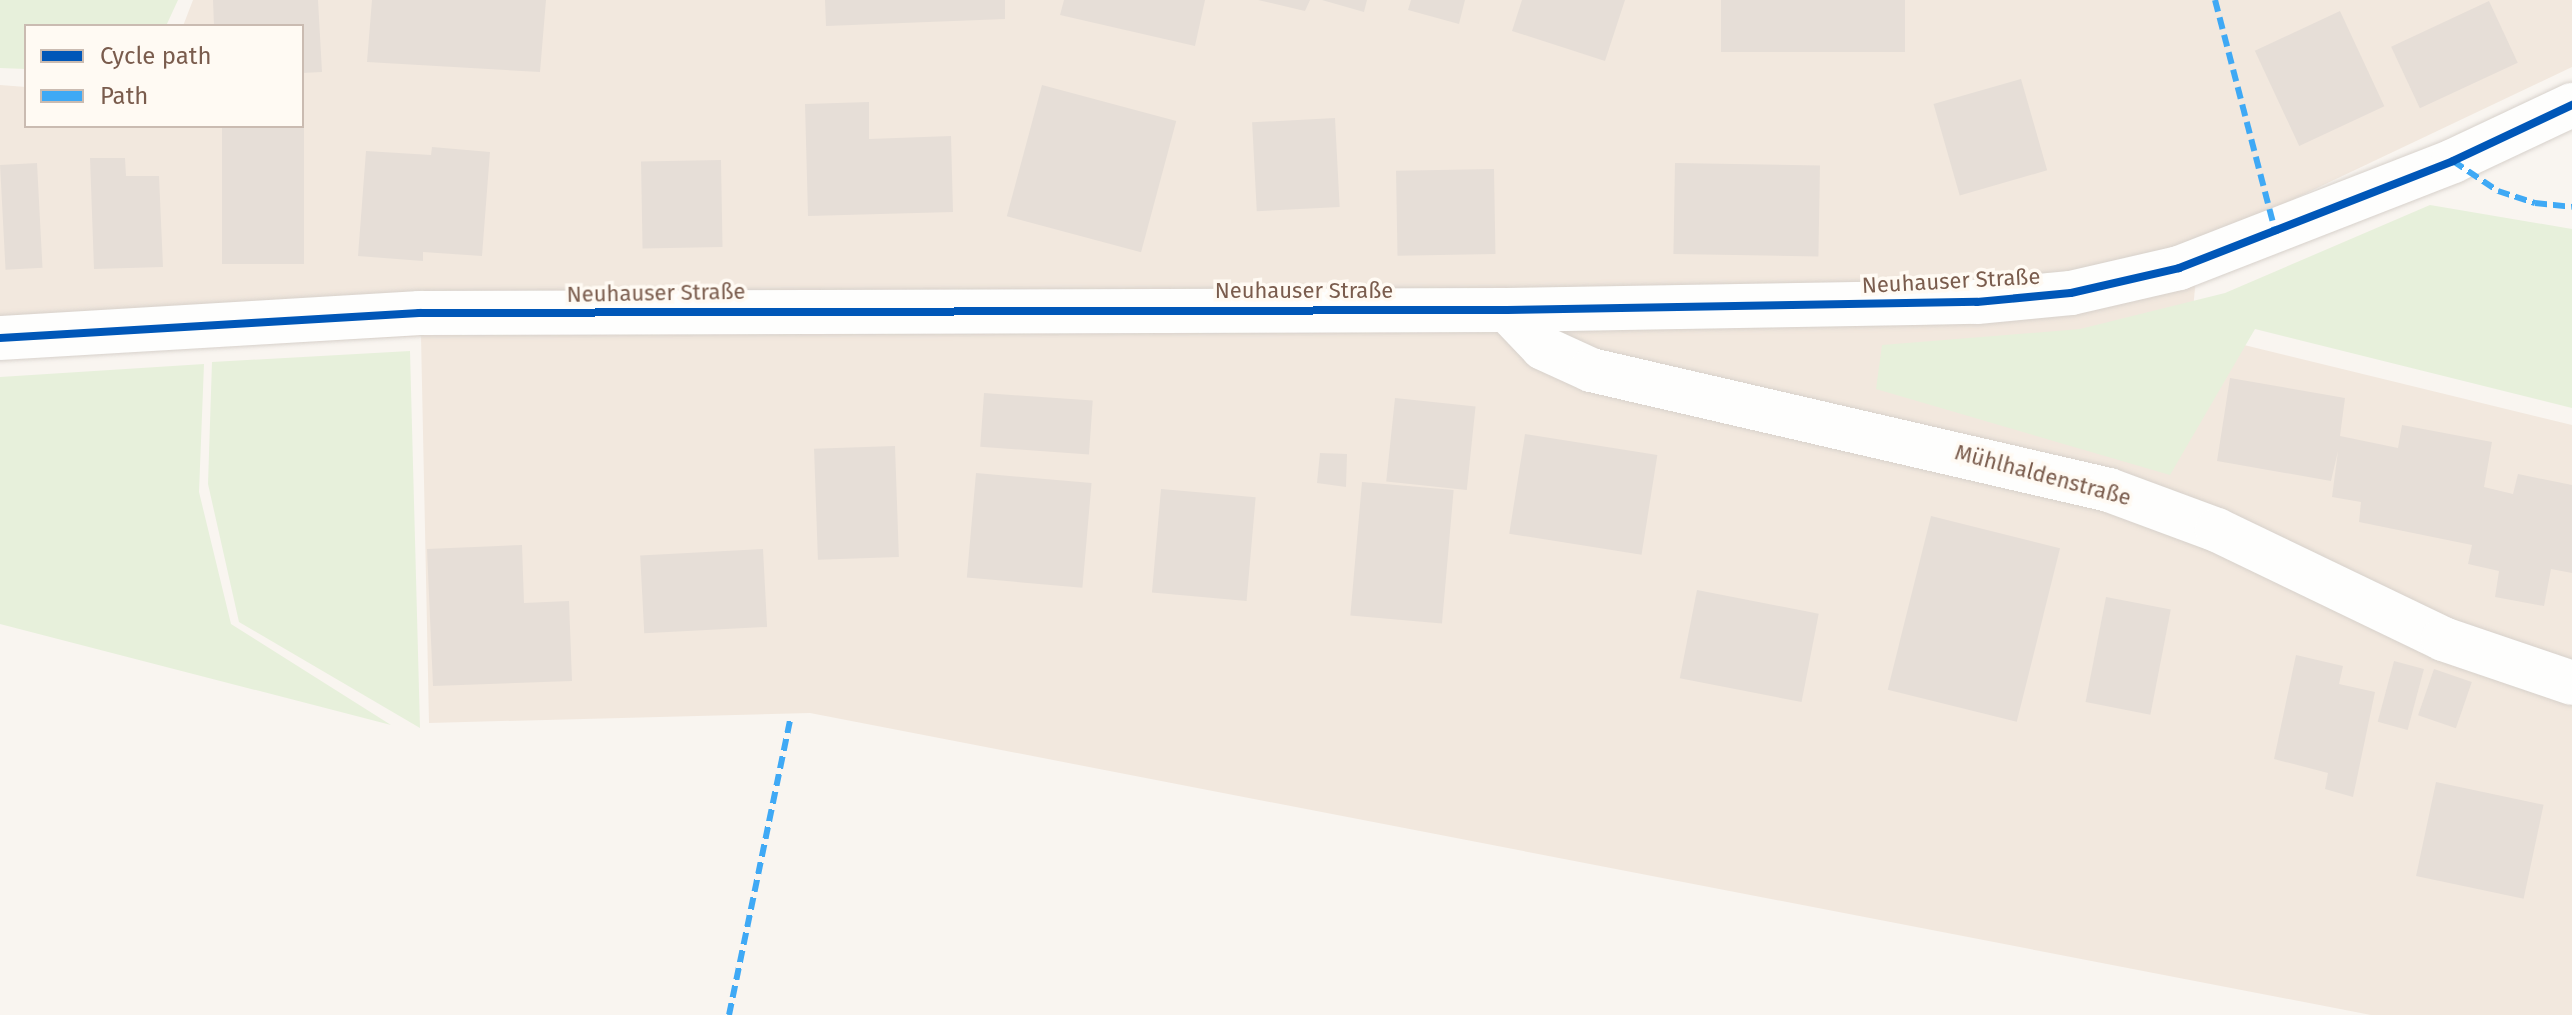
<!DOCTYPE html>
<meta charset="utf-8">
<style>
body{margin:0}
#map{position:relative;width:2572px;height:1015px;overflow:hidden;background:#f9f5f0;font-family:"Fira Sans",sans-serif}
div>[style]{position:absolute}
.residential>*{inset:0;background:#f2e8de}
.green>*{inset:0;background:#e7f0db}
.building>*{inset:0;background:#e6ded7;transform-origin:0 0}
.roads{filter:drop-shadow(0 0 2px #d7d1cb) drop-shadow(0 0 2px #d7d1cb)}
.minor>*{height:44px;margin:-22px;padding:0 22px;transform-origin:22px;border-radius:22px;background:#fefefd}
.quiet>*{height:6px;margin-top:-3px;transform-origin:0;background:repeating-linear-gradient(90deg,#3fa9f5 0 12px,transparent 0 18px)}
.cycleway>*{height:8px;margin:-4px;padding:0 4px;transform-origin:4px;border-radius:4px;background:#0057b8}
span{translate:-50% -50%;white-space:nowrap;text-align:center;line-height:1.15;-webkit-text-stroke:7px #fffaf3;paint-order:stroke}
.street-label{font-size:22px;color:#7a5c4d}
.legend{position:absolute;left:24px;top:24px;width:280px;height:104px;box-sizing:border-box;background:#fffaf3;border:2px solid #cabbb1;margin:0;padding:10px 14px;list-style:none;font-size:24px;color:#7a5c4d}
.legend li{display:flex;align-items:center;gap:16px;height:40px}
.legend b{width:40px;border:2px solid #cabbb1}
</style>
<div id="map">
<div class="residential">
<i style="clip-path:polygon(193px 0,2572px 0,2572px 67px,2199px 244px,2191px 332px,2572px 425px,2572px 1015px,2371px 1015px,810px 713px,429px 723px,421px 336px,0 359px,0 85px,26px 87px,26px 126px,302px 126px,302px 26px,183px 26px)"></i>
</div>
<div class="green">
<i style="clip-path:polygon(0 0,178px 0,166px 26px,26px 26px,26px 69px,0 68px)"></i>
<i style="clip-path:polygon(2430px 205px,2572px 229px,2572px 408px,2255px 329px,2170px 475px,1876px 389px,1882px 345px,2080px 329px,2225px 293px)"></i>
<i style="clip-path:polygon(410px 351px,420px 728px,239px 622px,208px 484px,212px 362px)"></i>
<i style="clip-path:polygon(204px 364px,199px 492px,231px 624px,391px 725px,0 624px,0 377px)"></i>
</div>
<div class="building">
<i style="clip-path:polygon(213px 0,318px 0,322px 72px,302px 73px,302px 26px,214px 26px)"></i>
<i style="clip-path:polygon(372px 0,546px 0,540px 72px,367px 62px)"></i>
<i style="clip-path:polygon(825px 0,1005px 0,1005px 19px,826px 26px)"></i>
<i style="clip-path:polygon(1064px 0,1205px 0,1195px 46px,1060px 15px)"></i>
<i style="clip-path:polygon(1258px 0,1310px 0,1305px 11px)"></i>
<i style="clip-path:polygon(1322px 0,1367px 0,1364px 12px)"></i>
<i style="clip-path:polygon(1411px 0,1465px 0,1459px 24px,1408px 10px)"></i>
<i style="clip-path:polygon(1522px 0,1625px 0,1605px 61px,1512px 31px)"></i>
<i style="left:1721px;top:0;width:184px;height:52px"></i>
<i style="left:2489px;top:1px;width:68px;height:108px;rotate:65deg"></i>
<i style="left:2340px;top:11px;width:105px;height:94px;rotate:65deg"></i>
<i style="left:2021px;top:79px;width:95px;height:91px;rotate:74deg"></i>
<i style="left:1042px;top:85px;width:139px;height:136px;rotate:15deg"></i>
<i style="clip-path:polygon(869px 102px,869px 139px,951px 136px,953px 212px,808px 216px,805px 104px)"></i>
<i style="left:1335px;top:118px;width:89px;height:83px;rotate:87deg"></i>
<i style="left:222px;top:126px;width:82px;height:138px"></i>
<i style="clip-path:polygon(432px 147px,490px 152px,482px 256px,423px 252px,423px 261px,358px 256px,366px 151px,431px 155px)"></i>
<i style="clip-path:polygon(90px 158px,125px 158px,126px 176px,159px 176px,163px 267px,94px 269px)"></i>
<i style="left:721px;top:160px;width:87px;height:80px;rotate:89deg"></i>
<i style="left:37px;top:163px;width:105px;height:37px;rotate:87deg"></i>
<i style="left:1675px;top:163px;width:145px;height:91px;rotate:1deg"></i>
<i style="left:1494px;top:169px;width:85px;height:98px;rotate:89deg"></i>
<i style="clip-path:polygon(2230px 378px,2345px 398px,2340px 436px,2398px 448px,2402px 425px,2492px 442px,2484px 487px,2513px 494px,2518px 474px,2572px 485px,2572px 573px,2551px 569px,2544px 606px,2495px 597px,2499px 571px,2468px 564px,2472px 545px,2359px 522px,2361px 502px,2332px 497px,2338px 451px,2331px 481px,2217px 461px)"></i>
<i style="left:984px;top:393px;width:109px;height:54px;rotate:4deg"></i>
<i style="left:1395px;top:398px;width:81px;height:84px;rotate:6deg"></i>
<i style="left:1525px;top:434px;width:134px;height:101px;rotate:9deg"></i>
<i style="left:895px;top:446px;width:111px;height:81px;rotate:88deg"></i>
<i style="clip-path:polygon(1320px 453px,1347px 454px,1346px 487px,1317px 483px)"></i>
<i style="left:976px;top:473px;width:116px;height:105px;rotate:5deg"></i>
<i style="left:1362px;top:482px;width:92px;height:134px;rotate:5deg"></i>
<i style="left:1161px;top:489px;width:95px;height:104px;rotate:5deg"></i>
<i style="left:1931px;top:516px;width:133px;height:179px;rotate:14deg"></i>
<i style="clip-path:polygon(522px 545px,524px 603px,569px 601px,572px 681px,433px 686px,427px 549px)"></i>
<i style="left:763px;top:549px;width:78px;height:123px;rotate:87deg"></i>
<i style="left:1697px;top:590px;width:124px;height:90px;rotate:11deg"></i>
<i style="left:2106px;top:597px;width:66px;height:107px;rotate:11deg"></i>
<i style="clip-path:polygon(2296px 655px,2343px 666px,2339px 684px,2375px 692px,2353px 797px,2325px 789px,2328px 773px,2274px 759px)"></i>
<i style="left:2394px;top:661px;width:31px;height:63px;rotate:15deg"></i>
<i style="left:2434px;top:669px;width:40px;height:49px;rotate:19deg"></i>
<i style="left:2436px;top:782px;width:110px;height:96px;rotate:12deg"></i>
</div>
<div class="roads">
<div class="minor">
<i style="left:1507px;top:310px;width:52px;rotate:46.5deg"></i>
<i style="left:1543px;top:348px;width:53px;rotate:24.6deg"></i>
<i style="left:1591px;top:370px;width:532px;rotate:13.04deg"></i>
<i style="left:2109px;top:490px;width:115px;rotate:20.3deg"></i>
<i style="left:2217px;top:530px;width:251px;rotate:25.7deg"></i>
<i style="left:2443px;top:639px;width:136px;rotate:18.8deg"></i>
<i style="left:0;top:338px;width:420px;rotate:-3.4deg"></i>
<i style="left:419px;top:313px;width:1088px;rotate:-0.16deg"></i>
<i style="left:1507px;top:310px;width:470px;rotate:-1deg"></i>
<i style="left:1977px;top:302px;width:94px;rotate:-5.5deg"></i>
<i style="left:2071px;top:293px;width:111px;rotate:-13deg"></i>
<i style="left:2179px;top:268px;width:294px;rotate:-21.3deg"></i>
<i style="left:2453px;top:161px;width:132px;rotate:-25.2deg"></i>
</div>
</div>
<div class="quiet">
<i style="left:2215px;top:0;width:242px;rotate:75.4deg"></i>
<i style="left:2453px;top:161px;width:54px;rotate:33.7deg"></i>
<i style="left:2498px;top:191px;width:39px;rotate:18deg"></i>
<i style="left:2535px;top:203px;width:37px;rotate:6deg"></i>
<i style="left:729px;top:1015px;width:301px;rotate:-78.3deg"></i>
</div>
<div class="cycleway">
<i style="left:0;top:338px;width:420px;rotate:-3.4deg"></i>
<i style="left:419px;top:313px;width:1088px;rotate:-0.16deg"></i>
<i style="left:1507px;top:310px;width:470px;rotate:-1deg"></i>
<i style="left:1977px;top:302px;width:94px;rotate:-5.5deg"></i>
<i style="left:2071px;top:293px;width:111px;rotate:-13deg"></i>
<i style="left:2179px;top:268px;width:294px;rotate:-21.3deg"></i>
<i style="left:2453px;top:161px;width:132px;rotate:-25.2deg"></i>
</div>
<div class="street-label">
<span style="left:1951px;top:281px;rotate:-3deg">Neuhauser Straße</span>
<span style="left:1304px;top:291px">Neuhauser Straße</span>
<span style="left:656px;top:293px;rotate:-1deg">Neuhauser Straße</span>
<span style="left:2043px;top:475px;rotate:15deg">Mühlhaldenstraße</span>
</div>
<ul class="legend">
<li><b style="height:10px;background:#0057b8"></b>Cycle path</li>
<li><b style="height:10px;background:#3fa9f5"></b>Path</li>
</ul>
</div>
